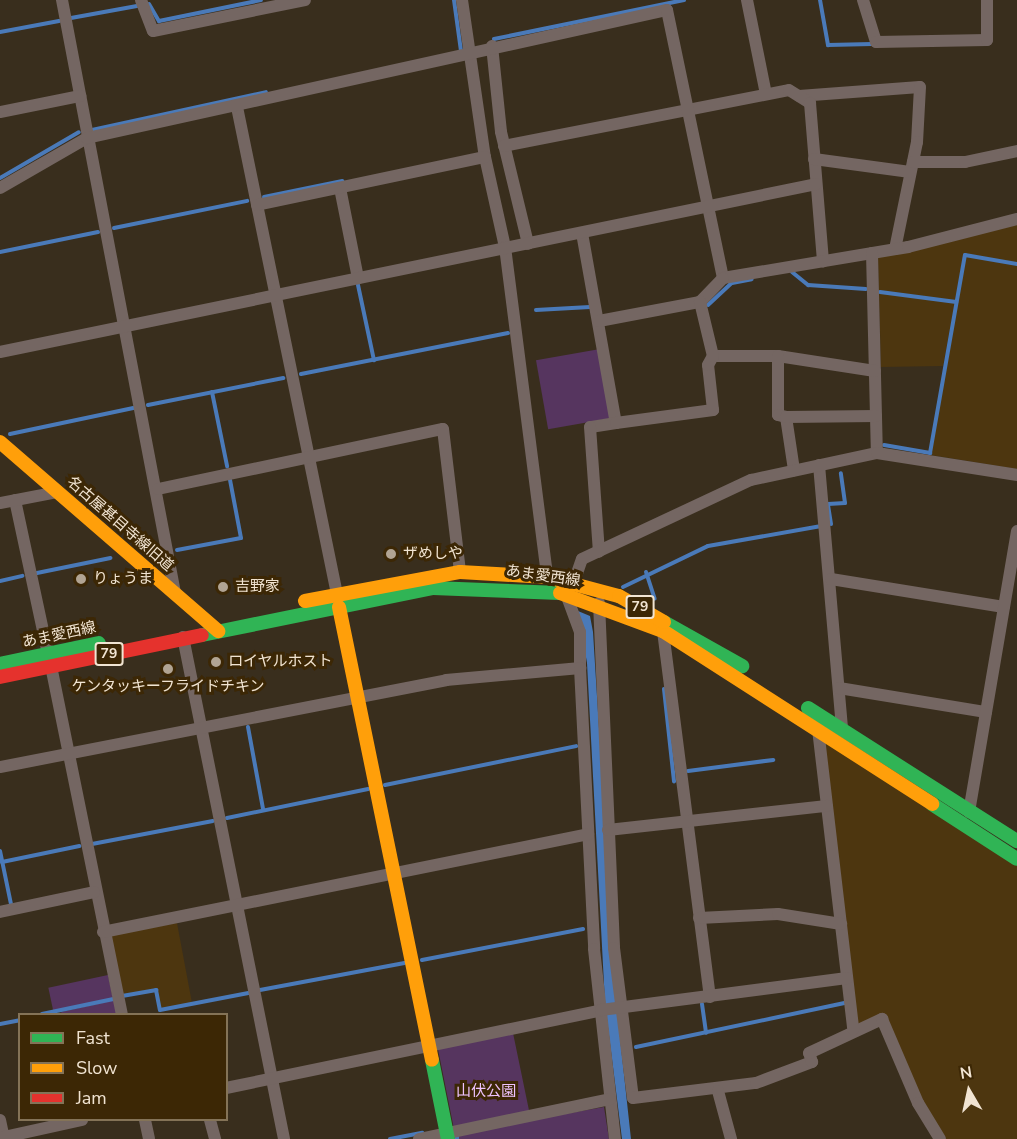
<!DOCTYPE html>
<meta charset="utf-8">
<style>
body{margin:0}
#map{position:relative;width:1017px;height:1139px;overflow:hidden;background:#392e1d;font-family:"Nunito Sans","Noto Sans JP",sans-serif}
div>[style]{position:absolute}
.built>*{inset:0;background:#4d360f}
.green>*{inset:0;background:#56355f;transform-origin:0 0}
.water>*{inset:0;background:#4a7ab9}
.stream>*{height:4px;margin:-2px;padding:0 2px;transform-origin:2px;border-radius:2px;background:#4a7ab9}
.street>*{height:12px;margin:-6px;padding:0 6px;transform-origin:6px;border-radius:6px;background:#746662}
.fast>*{height:14px;margin:-7px;padding:0 7px;transform-origin:7px;border-radius:7px;background:#30b455}
.slow>*{height:14px;margin:-7px;padding:0 7px;transform-origin:7px;border-radius:7px;background:#ff9f0a}
.jam>*{height:14px;margin:-7px;padding:0 7px;transform-origin:7px;border-radius:7px;background:#e5322d}
.dots>*{width:16px;height:16px;translate:-50% -50%;box-sizing:border-box;border:3px solid #3c2705;border-radius:50%}
span{translate:-50% -50%;white-space:nowrap;text-align:center;line-height:1.15;-webkit-text-stroke:6px #3c2705;paint-order:stroke}
.shield-label span{padding:2px 4px;background:#3c2705;border:2px solid;border-radius:4px;-webkit-text-stroke-width:0}
.shield-label{font-size:14px;color:#f1e4d2;font-weight:700}
.street-label{font-size:15px;color:#f1e4d2}
.poi-label{font-size:15px;color:#f1e4d2}
.left{translate:0 -50%;text-align:left}
.park-label{font-size:15px;color:#eec3ff}
.legend{position:absolute;left:18px;top:1013px;width:210px;height:108px;box-sizing:border-box;background:#3c2705;border:2px solid #847357;margin:0;padding:8px 10px;list-style:none;font-size:18px;color:#f1e4d2}
.legend li{display:flex;align-items:center;gap:12px;height:30px}
.legend b{width:30px;border:2px solid #847357}
.north{position:absolute;left:939px;top:1061px;width:60px;height:60px;-webkit-text-stroke:4px #3c2705;paint-order:stroke;rotate:351deg;font-size:16px;font-weight:700;line-height:24px;text-align:center;color:#f1e4d2}
.north::after{content:'';display:block;margin:auto;width:21px;height:27px;background:#f1e4d2;clip-path:polygon(50% 0,100% 100%,50% 72%,0 100%)}
</style>
<div id="map">
<div class="built">
<i style="clip-path:polygon(1017px 225px,1017px 263px,964px 253px,955px 300px,879px 290px,878px 257px)"></i>
<i style="clip-path:polygon(966px 256px,1017px 266px,1017px 469px,931px 455px)"></i>
<i style="clip-path:polygon(879px 293px,955px 303px,943px 366px,881px 367px)"></i>
<i style="clip-path:polygon(822px 739px,1017px 865px,1017px 1139px,943px 1139px,919px 1101px,884px 1016px,857px 1024px)"></i>
<i style="clip-path:polygon(177px 923px,192px 1003px,161px 1009px,157px 988px,121px 995px,109px 936px)"></i>
</div>
<div class="green">
<i style="left:600px;top:349px;width:70px;height:65px;rotate:80deg"></i>
<i style="left:108px;top:975px;width:24px;height:61px;rotate:78deg"></i>
<i style="clip-path:polygon(115px 1000px,119px 1014px,62px 1014px,61px 1012px)"></i>
<i style="clip-path:polygon(513px 1033px,531px 1120px,604px 1107px,609px 1139px,456px 1139px,438px 1049px)"></i>
</div>
<div class="water">
<i style="clip-path:polygon(578px 611px,590px 616px,593px 632px,616px 1001px,631px 1139px,622px 1139px,605px 1003px,587px 663px)"></i>
</div>
<div class="stream">
<i style="left:454px;top:0;width:51px;rotate:82.2deg"></i>
<i style="left:820px;top:0;width:46px;rotate:79.9deg"></i>
<i style="left:828px;top:45px;width:44px;rotate:-1.3deg"></i>
<i style="left:149px;top:4px;width:20px;rotate:60deg"></i>
<i style="left:159px;top:21px;width:104px;rotate:-11.6deg"></i>
<i style="left:71px;top:18px;width:67px;rotate:-10.3deg"></i>
<i style="left:0;top:32px;width:60px;rotate:-10.6deg"></i>
<i style="left:494px;top:39px;width:194px;rotate:-11.6deg"></i>
<i style="left:92px;top:130px;width:178px;rotate:-12.3deg"></i>
<i style="left:0;top:178px;width:91px;rotate:-30.2deg"></i>
<i style="left:264px;top:197px;width:80px;rotate:-11.6deg"></i>
<i style="left:114px;top:228px;width:136px;rotate:-11.5deg"></i>
<i style="left:0;top:252px;width:100px;rotate:-11.5deg"></i>
<i style="left:792px;top:272px;width:21px;rotate:39deg"></i>
<i style="left:808px;top:285px;width:58px;rotate:3.9deg"></i>
<i style="left:358px;top:285px;width:77px;rotate:78deg"></i>
<i style="left:880px;top:292px;width:77px;rotate:7.5deg"></i>
<i style="left:708px;top:305px;width:33px;rotate:-43deg"></i>
<i style="left:732px;top:283px;width:20px;rotate:-11deg"></i>
<i style="left:536px;top:310px;width:54px;rotate:-3.2deg"></i>
<i style="left:301px;top:374px;width:211px;rotate:-11.2deg"></i>
<i style="left:212px;top:392px;width:76px;rotate:78.5deg"></i>
<i style="left:148px;top:405px;width:138px;rotate:-11.3deg"></i>
<i style="left:10px;top:434px;width:126px;rotate:-11.9deg"></i>
<i style="left:884px;top:445px;width:47px;rotate:9.9deg"></i>
<i style="left:930px;top:453px;width:201px;rotate:-80deg"></i>
<i style="left:965px;top:255px;width:53px;rotate:9.8deg"></i>
<i style="left:831px;top:524px;width:20px;rotate:-99deg"></i>
<i style="left:828px;top:504px;width:17px;rotate:-3deg"></i>
<i style="left:845px;top:503px;width:30px;rotate:-98deg"></i>
<i style="left:177px;top:550px;width:65px;rotate:-10.6deg"></i>
<i style="left:241px;top:538px;width:59px;rotate:-100.7deg"></i>
<i style="left:148px;top:555px;width:16px;rotate:-7deg"></i>
<i style="left:646px;top:572px;width:28px;rotate:72deg"></i>
<i style="left:37px;top:573px;width:75px;rotate:-11.6deg"></i>
<i style="left:0;top:581px;width:23px;rotate:-13deg"></i>
<i style="left:623px;top:587px;width:94px;rotate:-25.8deg"></i>
<i style="left:708px;top:546px;width:115px;rotate:-10deg"></i>
<i style="left:664px;top:689px;width:93px;rotate:83.8deg"></i>
<i style="left:248px;top:727px;width:83px;rotate:79.6deg"></i>
<i style="left:688px;top:771px;width:86px;rotate:-7.4deg"></i>
<i style="left:385px;top:785px;width:195px;rotate:-11.5deg"></i>
<i style="left:227px;top:818px;width:144px;rotate:-11.6deg"></i>
<i style="left:92px;top:844px;width:123px;rotate:-10.8deg"></i>
<i style="left:0;top:851px;width:54px;rotate:78.3deg"></i>
<i style="left:2px;top:862px;width:79px;rotate:-11.7deg"></i>
<i style="left:422px;top:960px;width:164px;rotate:-10.9deg"></i>
<i style="left:260px;top:990px;width:147px;rotate:-10.6deg"></i>
<i style="left:122px;top:996px;width:35px;rotate:-10deg"></i>
<i style="left:156px;top:990px;width:20px;rotate:79deg"></i>
<i style="left:160px;top:1010px;width:90px;rotate:-10.9deg"></i>
<i style="left:702px;top:1004px;width:29px;rotate:82deg"></i>
<i style="left:42px;top:1014px;width:73px;rotate:-11.9deg"></i>
<i style="left:0;top:1024px;width:20px;rotate:-11deg"></i>
<i style="left:636px;top:1047px;width:213px;rotate:-11.9deg"></i>
<i style="left:457px;top:1137px;width:2px;rotate:90deg"></i>
<i style="left:390px;top:1139px;width:33px;rotate:-11deg"></i>
</div>
<div class="street">
<i style="left:62px;top:0;width:604px;rotate:79.21deg"></i>
<i style="left:141px;top:0;width:33px;rotate:69deg"></i>
<i style="left:153px;top:31px;width:155px;rotate:-11.5deg"></i>
<i style="left:462px;top:0;width:159px;rotate:81.7deg"></i>
<i style="left:485px;top:157px;width:92px;rotate:77.5deg"></i>
<i style="left:505px;top:247px;width:333px;rotate:82.7deg"></i>
<i style="left:747px;top:0;width:96px;rotate:78.6deg"></i>
<i style="left:863px;top:0;width:44px;rotate:72.8deg"></i>
<i style="left:876px;top:42px;width:111px;rotate:-1deg"></i>
<i style="left:987px;top:40px;width:40px;rotate:-90deg"></i>
<i style="left:492px;top:46px;width:86px;rotate:84deg"></i>
<i style="left:501px;top:132px;width:115px;rotate:76.4deg"></i>
<i style="left:799px;top:96px;width:121px;rotate:-4.3deg"></i>
<i style="left:920px;top:87px;width:55px;rotate:93.1deg"></i>
<i style="left:917px;top:142px;width:109px;rotate:101.6deg"></i>
<i style="left:237px;top:107px;width:497px;rotate:78.4deg"></i>
<i style="left:0;top:112px;width:82px;rotate:-11.3deg"></i>
<i style="left:504px;top:146px;width:290px;rotate:-11.1deg"></i>
<i style="left:789px;top:90px;width:25px;rotate:32deg"></i>
<i style="left:810px;top:103px;width:159px;rotate:85.3deg"></i>
<i style="left:814px;top:159px;width:97px;rotate:7.7deg"></i>
<i style="left:913px;top:162px;width:52px"></i>
<i style="left:965px;top:162px;width:53px;rotate:-11.9deg"></i>
<i style="left:0;top:188px;width:100px;rotate:-29.9deg"></i>
<i style="left:87px;top:138px;width:594px;rotate:-12.45deg"></i>
<i style="left:667px;top:10px;width:274px;rotate:78.2deg"></i>
<i style="left:723px;top:278px;width:188px;rotate:-9.5deg"></i>
<i style="left:908px;top:247px;width:113px;rotate:-14.4deg"></i>
<i style="left:340px;top:188px;width:92px;rotate:78.7deg"></i>
<i style="left:257px;top:205px;width:233px;rotate:-11.9deg"></i>
<i style="left:582px;top:233px;width:193px;rotate:79.9deg"></i>
<i style="left:616px;top:423px;width:26px;rotate:171deg"></i>
<i style="left:590px;top:427px;width:125px;rotate:85.9deg"></i>
<i style="left:872px;top:253px;width:200px;rotate:88.6deg"></i>
<i style="left:599px;top:321px;width:103px;rotate:-10.7deg"></i>
<i style="left:700px;top:302px;width:33px;rotate:-46deg"></i>
<i style="left:0;top:352px;width:833px;rotate:-11.63deg"></i>
<i style="left:713px;top:356px;width:65px"></i>
<i style="left:778px;top:356px;width:98px;rotate:8.8deg"></i>
<i style="left:778px;top:356px;width:59px;rotate:90deg"></i>
<i style="left:778px;top:415px;width:8px;rotate:14deg"></i>
<i style="left:786px;top:417px;width:54px;rotate:81.4deg"></i>
<i style="left:786px;top:417px;width:90px;rotate:-0.6deg"></i>
<i style="left:616px;top:423px;width:98px;rotate:-7.6deg"></i>
<i style="left:713px;top:410px;width:45px;rotate:-96.3deg"></i>
<i style="left:708px;top:365px;width:10px;rotate:-61deg"></i>
<i style="left:713px;top:356px;width:56px;rotate:-103.5deg"></i>
<i style="left:819px;top:465px;width:266px;rotate:85deg"></i>
<i style="left:158px;top:489px;width:291px;rotate:-11.9deg"></i>
<i style="left:443px;top:429px;width:144px;rotate:83.2deg"></i>
<i style="left:15px;top:500px;width:157px;rotate:77.9deg"></i>
<i style="left:0;top:503px;width:58px;rotate:-10.9deg"></i>
<i style="left:831px;top:579px;width:175px;rotate:9.2deg"></i>
<i style="left:574px;top:582px;width:24px;rotate:-71deg"></i>
<i style="left:582px;top:559px;width:187px;rotate:-25.1deg"></i>
<i style="left:751px;top:480px;width:129px;rotate:-12.1deg"></i>
<i style="left:877px;top:453px;width:142px;rotate:8.9deg"></i>
<i style="left:566px;top:594px;width:40px;rotate:69.8deg"></i>
<i style="left:580px;top:632px;width:36px;rotate:90deg"></i>
<i style="left:599px;top:603px;width:345px;rotate:87.5deg"></i>
<i style="left:614px;top:948px;width:151px;rotate:82.8deg"></i>
<i style="left:633px;top:1098px;width:124px;rotate:-7deg"></i>
<i style="left:756px;top:1083px;width:60px;rotate:-20.6deg"></i>
<i style="left:812px;top:1062px;width:9px;rotate:-108deg"></i>
<i style="left:809px;top:1053px;width:81px;rotate:-25deg"></i>
<i style="left:882px;top:1019px;width:91px;rotate:66.8deg"></i>
<i style="left:918px;top:1103px;width:42px;rotate:58.6deg"></i>
<i style="left:663px;top:631px;width:369px;rotate:82.7deg"></i>
<i style="left:183px;top:637px;width:512px;rotate:78.62deg"></i>
<i style="left:51px;top:666px;width:355px;rotate:78.5deg"></i>
<i style="left:839px;top:688px;width:149px;rotate:9.3deg"></i>
<i style="left:818px;top:729px;width:302px;rotate:83.3deg"></i>
<i style="left:0;top:767px;width:454px;rotate:-11deg"></i>
<i style="left:446px;top:680px;width:135px;rotate:-5.1deg"></i>
<i style="left:580px;top:668px;width:281px;rotate:87.1deg"></i>
<i style="left:594px;top:949px;width:191px;rotate:83.7deg"></i>
<i style="left:969px;top:812px;width:285px;rotate:-80.3deg"></i>
<i style="left:608px;top:830px;width:220px;rotate:-6.3deg"></i>
<i style="left:0;top:912px;width:96px;rotate:-12deg"></i>
<i style="left:699px;top:918px;width:79px;rotate:-2.9deg"></i>
<i style="left:778px;top:914px;width:64px;rotate:9deg"></i>
<i style="left:103px;top:932px;width:495px;rotate:-11.4deg"></i>
<i style="left:226px;top:1088px;width:383px;rotate:-11.7deg"></i>
<i style="left:601px;top:1010px;width:248px;rotate:-7.4deg"></i>
<i style="left:718px;top:1091px;width:50px;rotate:74.8deg"></i>
<i style="left:0;top:1120px;width:19px;rotate:78deg"></i>
<i style="left:145px;top:1120px;width:19px;rotate:78deg"></i>
<i style="left:210px;top:1120px;width:20px;rotate:75deg"></i>
<i style="left:0;top:1138px;width:84px;rotate:-12.4deg"></i>
<i style="left:419px;top:1139px;width:195px;rotate:-11.8deg"></i>
</div>
<div class="fast">
<i style="left:664px;top:622px;width:90px;rotate:29.4deg"></i>
<i style="left:202px;top:635px;width:236px;rotate:-11.5deg"></i>
<i style="left:433px;top:588px;width:127px;rotate:2.3deg"></i>
<i style="left:0;top:664px;width:101px;rotate:-12deg"></i>
<i style="left:808px;top:708px;width:248px;rotate:32.5deg"></i>
<i style="left:932px;top:804px;width:101px;rotate:32.9deg"></i>
<i style="left:432px;top:1060px;width:81px;rotate:78.6deg"></i>
</div>
<div class="slow">
<i style="left:0;top:442px;width:289px;rotate:40.9deg"></i>
<i style="left:560px;top:593px;width:110px;rotate:20.3deg"></i>
<i style="left:663px;top:631px;width:320px;rotate:32.7deg"></i>
<i style="left:305px;top:601px;width:158px;rotate:-10.6deg"></i>
<i style="left:460px;top:572px;width:87px;rotate:3.3deg"></i>
<i style="left:547px;top:577px;width:74px;rotate:14.8deg"></i>
<i style="left:619px;top:596px;width:52px;rotate:30deg"></i>
<i style="left:339px;top:607px;width:462px;rotate:78.4deg"></i>
</div>
<div class="jam">
<i style="left:0;top:677px;width:206px;rotate:-11.7deg"></i>
</div>
<div class="dots">
<i style="left:391px;top:554px;background:#b1a493"></i>
<i style="left:81px;top:579px;background:#b1a493"></i>
<i style="left:223px;top:587px;background:#b1a493"></i>
<i style="left:216px;top:662px;background:#b1a493"></i>
<i style="left:168px;top:669px;background:#b1a493"></i>
</div>
<div class="shield-label">
<span style="left:640px;top:607px">79</span>
<span style="left:109px;top:654px">79</span>
</div>
<div class="street-label">
<span style="left:120px;top:524px;rotate:41deg">名古屋甚目寺線旧道</span>
<span style="left:543px;top:576px;rotate:8deg">あま愛西線</span>
<span style="left:59px;top:635px;rotate:-12deg">あま愛西線</span>
</div>
<div class="poi-label">
<span class="left" style="left:403px;top:554px">ザめしや</span>
<span class="left" style="left:93px;top:579px">りょうま</span>
<span class="left" style="left:235px;top:587px">吉野家</span>
<span class="left" style="left:228px;top:662px">ロイヤルホスト</span>
<span style="left:168px;top:687px">ケンタッキーフライドチキン</span>
</div>
<div class="park-label">
<span style="left:486px;top:1092px">山伏公園</span>
</div>
<ul class="legend">
<li><b style="height:8px;background:#30b455"></b>Fast</li>
<li><b style="height:8px;background:#ff9f0a"></b>Slow</li>
<li><b style="height:8px;background:#e5322d"></b>Jam</li>
</ul>
<div class="north">N</div>
</div>
